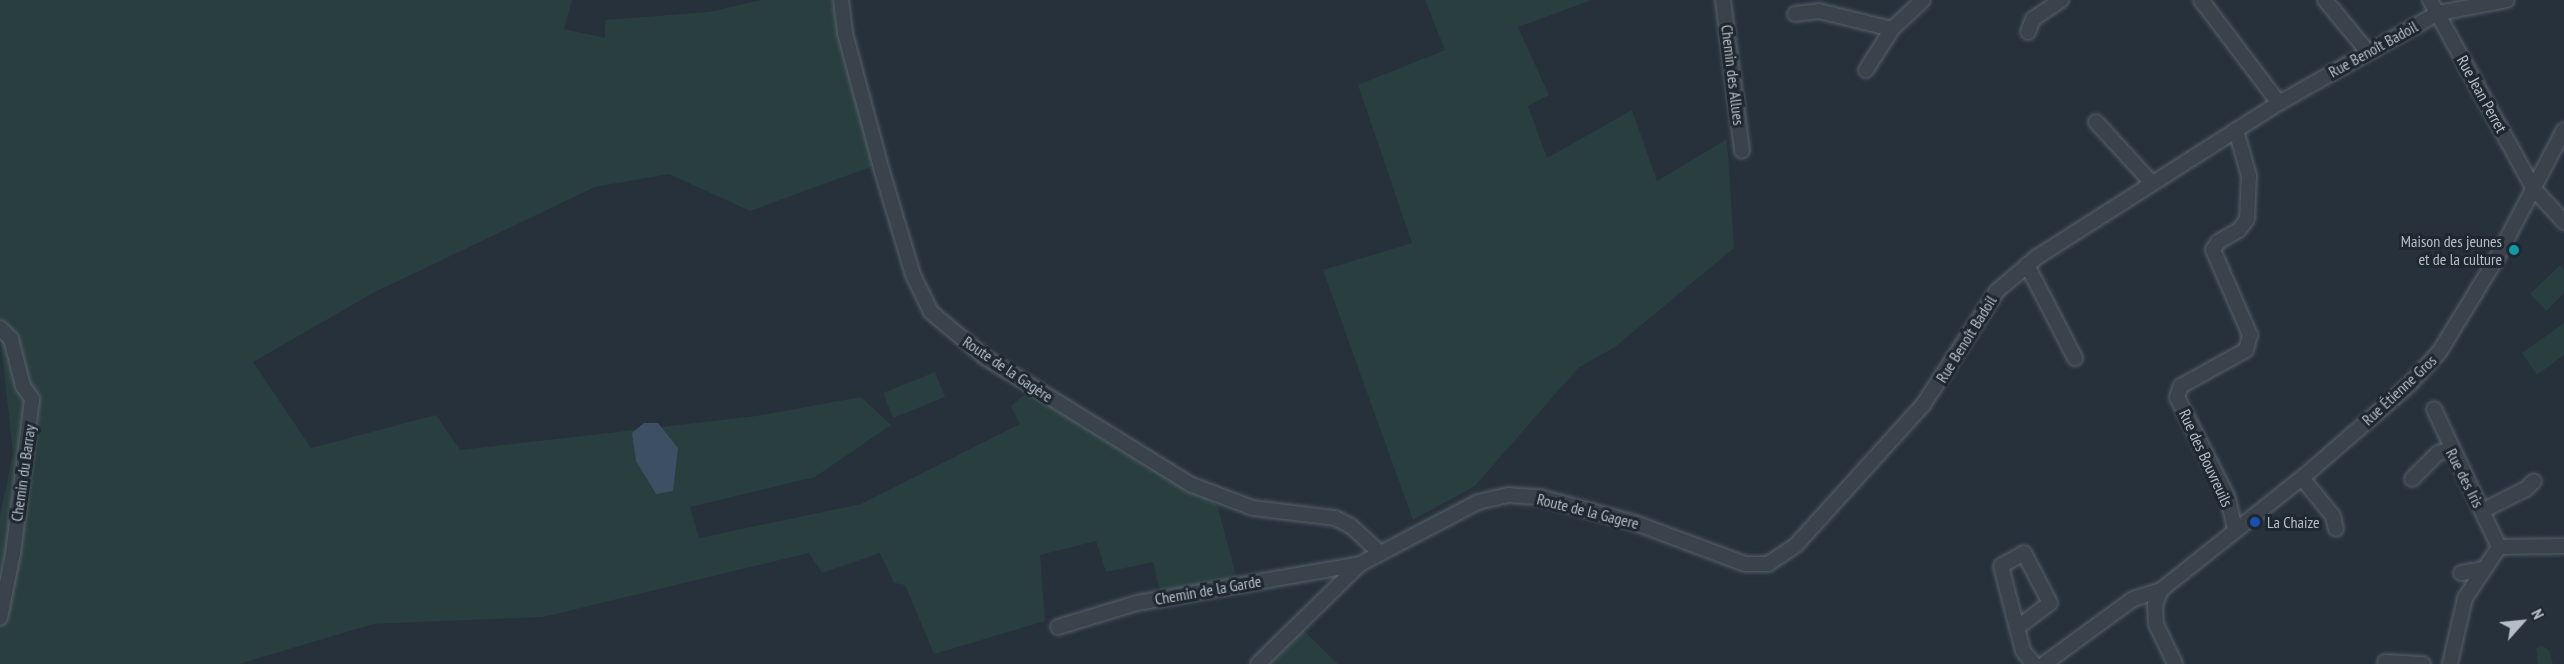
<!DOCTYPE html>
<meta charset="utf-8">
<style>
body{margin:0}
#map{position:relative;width:2564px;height:664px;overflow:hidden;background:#26313c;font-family:"PT Sans Narrow",sans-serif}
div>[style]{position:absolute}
.green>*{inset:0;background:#293e3e;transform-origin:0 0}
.water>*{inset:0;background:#3d5063}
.roads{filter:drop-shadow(0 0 2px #58616a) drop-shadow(0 0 2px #58616a)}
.minor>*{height:14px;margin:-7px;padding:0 7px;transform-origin:7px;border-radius:7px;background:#3a434c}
.dots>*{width:16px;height:16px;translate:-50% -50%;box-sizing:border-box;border:3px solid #1f2831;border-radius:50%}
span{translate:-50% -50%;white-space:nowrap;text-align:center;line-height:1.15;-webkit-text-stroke:6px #1f2831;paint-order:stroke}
.street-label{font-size:16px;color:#b6bec7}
.poi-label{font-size:16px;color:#b6bec7}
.right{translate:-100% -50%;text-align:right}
.left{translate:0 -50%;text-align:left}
.north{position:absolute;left:2492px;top:592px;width:60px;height:60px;-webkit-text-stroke:4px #1f2831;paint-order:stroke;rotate:63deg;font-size:16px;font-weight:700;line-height:24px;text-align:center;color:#b6bec7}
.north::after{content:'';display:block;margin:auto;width:21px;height:27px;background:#b6bec7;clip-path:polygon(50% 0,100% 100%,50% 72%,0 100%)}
</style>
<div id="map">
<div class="green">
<i style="clip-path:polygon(0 0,572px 0,564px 29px,605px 38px,605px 20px,709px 12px,761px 0,837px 0,876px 165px,750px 211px,669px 174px,595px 187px,373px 293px,253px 362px,311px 448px,436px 415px,460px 450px,756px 416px,861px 397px,891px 425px,815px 477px,690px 507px,699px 538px,861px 504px,1020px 424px,1011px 406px,1029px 391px,1217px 504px,1237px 580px,1161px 595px,1153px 562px,1106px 572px,1096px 541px,1040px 555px,1045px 621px,934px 654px,905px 585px,894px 583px,880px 553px,822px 573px,809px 553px,543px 617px,373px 624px,239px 664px,0 664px,0 516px,13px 453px,0 335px)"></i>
<i style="clip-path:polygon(1425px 0,1592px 0,1518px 27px,1549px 95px,1528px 106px,1547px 158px,1632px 110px,1657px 181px,1727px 139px,1734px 248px,1615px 347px,1578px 368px,1475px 486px,1413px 520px,1323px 270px,1412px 243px,1358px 85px,1445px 50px)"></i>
<i style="clip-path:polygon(2560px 265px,2564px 269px,2564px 293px,2546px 311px,2530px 294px)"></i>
<i style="clip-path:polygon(2564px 323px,2564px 355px,2537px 375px,2522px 353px)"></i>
<i style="left:935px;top:372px;width:27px;height:56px;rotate:68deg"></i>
<i style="clip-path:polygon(1301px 628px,1338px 664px,1264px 664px)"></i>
<i style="clip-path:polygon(2541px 645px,2549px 650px,2553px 664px,2538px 664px,2536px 648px)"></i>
</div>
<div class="water">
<i style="clip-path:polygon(644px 423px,658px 423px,678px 448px,673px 491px,656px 494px,636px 461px,632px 433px)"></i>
</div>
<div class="roads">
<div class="minor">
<i style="left:841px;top:0;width:33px;rotate:83deg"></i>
<i style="left:845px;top:33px;width:143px;rotate:75deg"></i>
<i style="left:882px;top:171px;width:109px;rotate:73.4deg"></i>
<i style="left:913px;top:275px;width:41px;rotate:64.1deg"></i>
<i style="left:931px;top:312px;width:72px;rotate:39.9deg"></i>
<i style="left:986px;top:358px;width:242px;rotate:31.7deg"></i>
<i style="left:1192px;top:485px;width:65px;rotate:20.7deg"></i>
<i style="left:1253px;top:508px;width:83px;rotate:7deg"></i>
<i style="left:1335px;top:518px;width:18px;rotate:27deg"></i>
<i style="left:1351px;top:526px;width:38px;rotate:43deg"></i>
<i style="left:1723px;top:0;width:152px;rotate:82.8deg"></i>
<i style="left:2201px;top:0;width:129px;rotate:52.9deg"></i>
<i style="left:2325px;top:0;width:67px;rotate:50.4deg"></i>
<i style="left:2430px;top:0;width:216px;rotate:61.2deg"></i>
<i style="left:2534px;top:189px;width:45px;rotate:47.7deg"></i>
<i style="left:1795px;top:14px;width:24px;rotate:-7deg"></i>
<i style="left:1819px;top:11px;width:75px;rotate:13.9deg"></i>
<i style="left:2028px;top:32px;width:14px;rotate:-69deg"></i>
<i style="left:2033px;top:19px;width:34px;rotate:-34deg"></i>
<i style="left:1866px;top:70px;width:49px;rotate:-57.6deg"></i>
<i style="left:1892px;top:29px;width:42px;rotate:-43.1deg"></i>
<i style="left:2096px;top:122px;width:81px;rotate:47.5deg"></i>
<i style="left:2027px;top:265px;width:105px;rotate:62.7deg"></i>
<i style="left:0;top:328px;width:16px;rotate:45deg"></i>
<i style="left:11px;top:339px;width:49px;rotate:75.7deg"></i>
<i style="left:23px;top:386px;width:16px;rotate:55deg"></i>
<i style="left:32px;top:399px;width:155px;rotate:97deg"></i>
<i style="left:13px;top:553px;width:66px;rotate:101.3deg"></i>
<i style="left:2434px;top:409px;width:153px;rotate:64.8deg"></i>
<i style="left:2302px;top:478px;width:49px;rotate:50.8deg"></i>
<i style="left:2333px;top:516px;width:13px;rotate:77deg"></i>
<i style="left:2412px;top:479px;width:37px;rotate:-45deg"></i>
<i style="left:2438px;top:453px;width:12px;rotate:-14deg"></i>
<i style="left:2482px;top:511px;width:49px;rotate:-26.6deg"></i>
<i style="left:2526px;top:489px;width:11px;rotate:-45deg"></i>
<i style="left:2235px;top:529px;width:32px;rotate:-103deg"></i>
<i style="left:2228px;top:498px;width:113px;rotate:-116.8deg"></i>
<i style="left:2177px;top:397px;width:12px;rotate:-70deg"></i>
<i style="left:2181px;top:386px;width:74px;rotate:-29deg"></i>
<i style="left:2246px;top:350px;width:16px;rotate:-75deg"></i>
<i style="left:2250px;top:335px;width:93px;rotate:-113.5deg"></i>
<i style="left:2213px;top:250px;width:9px;rotate:-58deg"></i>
<i style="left:2218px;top:242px;width:24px;rotate:-30deg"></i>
<i style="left:2239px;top:230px;width:14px;rotate:-54deg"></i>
<i style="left:2247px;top:219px;width:43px;rotate:-87.3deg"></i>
<i style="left:2249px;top:176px;width:48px;rotate:-105.8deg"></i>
<i style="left:2461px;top:573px;width:23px;rotate:-10deg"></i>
<i style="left:1058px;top:627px;width:83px;rotate:-16.9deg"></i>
<i style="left:1137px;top:603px;width:226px;rotate:-9.9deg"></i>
<i style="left:2017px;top:628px;width:41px;rotate:-37.1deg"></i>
<i style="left:2050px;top:603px;width:56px;rotate:-117.5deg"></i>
<i style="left:2024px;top:553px;width:26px;rotate:151deg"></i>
<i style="left:2001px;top:566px;width:64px;rotate:75.5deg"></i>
<i style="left:2017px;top:628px;width:24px;rotate:75deg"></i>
<i style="left:2023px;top:651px;width:17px;rotate:50deg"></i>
<i style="left:2385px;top:662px;width:38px;rotate:3deg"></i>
<i style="left:1258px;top:664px;width:143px;rotate:-44.4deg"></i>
<i style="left:1360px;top:564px;width:133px;rotate:-27.7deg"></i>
<i style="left:1478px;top:502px;width:31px;rotate:-13deg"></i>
<i style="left:1508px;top:495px;width:32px;rotate:4deg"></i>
<i style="left:1540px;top:497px;width:102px;rotate:15.4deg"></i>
<i style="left:1638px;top:524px;width:114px;rotate:20.5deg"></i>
<i style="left:1745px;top:564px;width:23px"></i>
<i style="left:1768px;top:564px;width:34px;rotate:-34deg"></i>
<i style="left:1796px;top:545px;width:189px;rotate:-47.8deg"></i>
<i style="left:1923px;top:405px;width:136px;rotate:-57deg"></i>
<i style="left:1997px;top:291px;width:52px;rotate:-40.4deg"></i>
<i style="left:2037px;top:257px;width:287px;rotate:-32.5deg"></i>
<i style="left:2279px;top:103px;width:183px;rotate:-29.5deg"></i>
<i style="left:2438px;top:13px;width:70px;rotate:-10.7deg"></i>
<i style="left:2044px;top:664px;width:110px;rotate:-36.1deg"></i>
<i style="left:2133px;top:599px;width:29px;rotate:-18deg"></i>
<i style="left:2175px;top:664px;width:44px;rotate:-115.4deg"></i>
<i style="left:2156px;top:624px;width:19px;rotate:-93deg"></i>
<i style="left:2155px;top:605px;width:16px;rotate:-68deg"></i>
<i style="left:2161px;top:590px;width:180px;rotate:-38.5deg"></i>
<i style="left:2302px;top:478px;width:143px;rotate:-41deg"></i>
<i style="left:2410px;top:384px;width:45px;rotate:-47.7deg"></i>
<i style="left:2440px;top:351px;width:111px;rotate:-58.6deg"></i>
<i style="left:2498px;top:256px;width:142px;rotate:-62.4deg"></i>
<i style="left:2450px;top:664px;width:68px;rotate:-77.2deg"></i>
<i style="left:2465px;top:598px;width:61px;rotate:-56.3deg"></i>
<i style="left:2499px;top:547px;width:65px;rotate:-0.9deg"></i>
</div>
</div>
<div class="dots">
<i style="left:2514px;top:250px;background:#0f9aa8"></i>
<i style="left:2255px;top:522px;background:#1a4fb4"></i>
</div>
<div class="street-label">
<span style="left:2373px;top:49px;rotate:-29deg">Rue Benoît Badoil</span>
<span style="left:1733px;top:75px;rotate:83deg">Chemin des Allues</span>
<span style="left:2482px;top:94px;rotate:61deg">Rue Jean Perret</span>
<span style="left:1966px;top:339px;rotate:-58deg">Rue Benoît Badoil</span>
<span style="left:1008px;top:369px;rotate:34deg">Route de la Gagère</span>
<span style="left:2399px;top:390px;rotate:-43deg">Rue Étienne Gros</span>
<span style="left:2206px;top:458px;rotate:65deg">Rue des Bouvreuils</span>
<span style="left:23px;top:473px;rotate:-82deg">Chemin du Barray</span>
<span style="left:2465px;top:478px;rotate:63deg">Rue des Iris</span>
<span style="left:1588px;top:511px;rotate:14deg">Route de la Gagere</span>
<span style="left:1208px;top:590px;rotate:-10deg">Chemin de la Garde</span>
</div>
<div class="poi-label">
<span class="right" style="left:2502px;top:250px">Maison des jeunes<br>et de la culture</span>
<span class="left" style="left:2267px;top:522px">La Chaize</span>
</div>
<div class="north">N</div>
</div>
